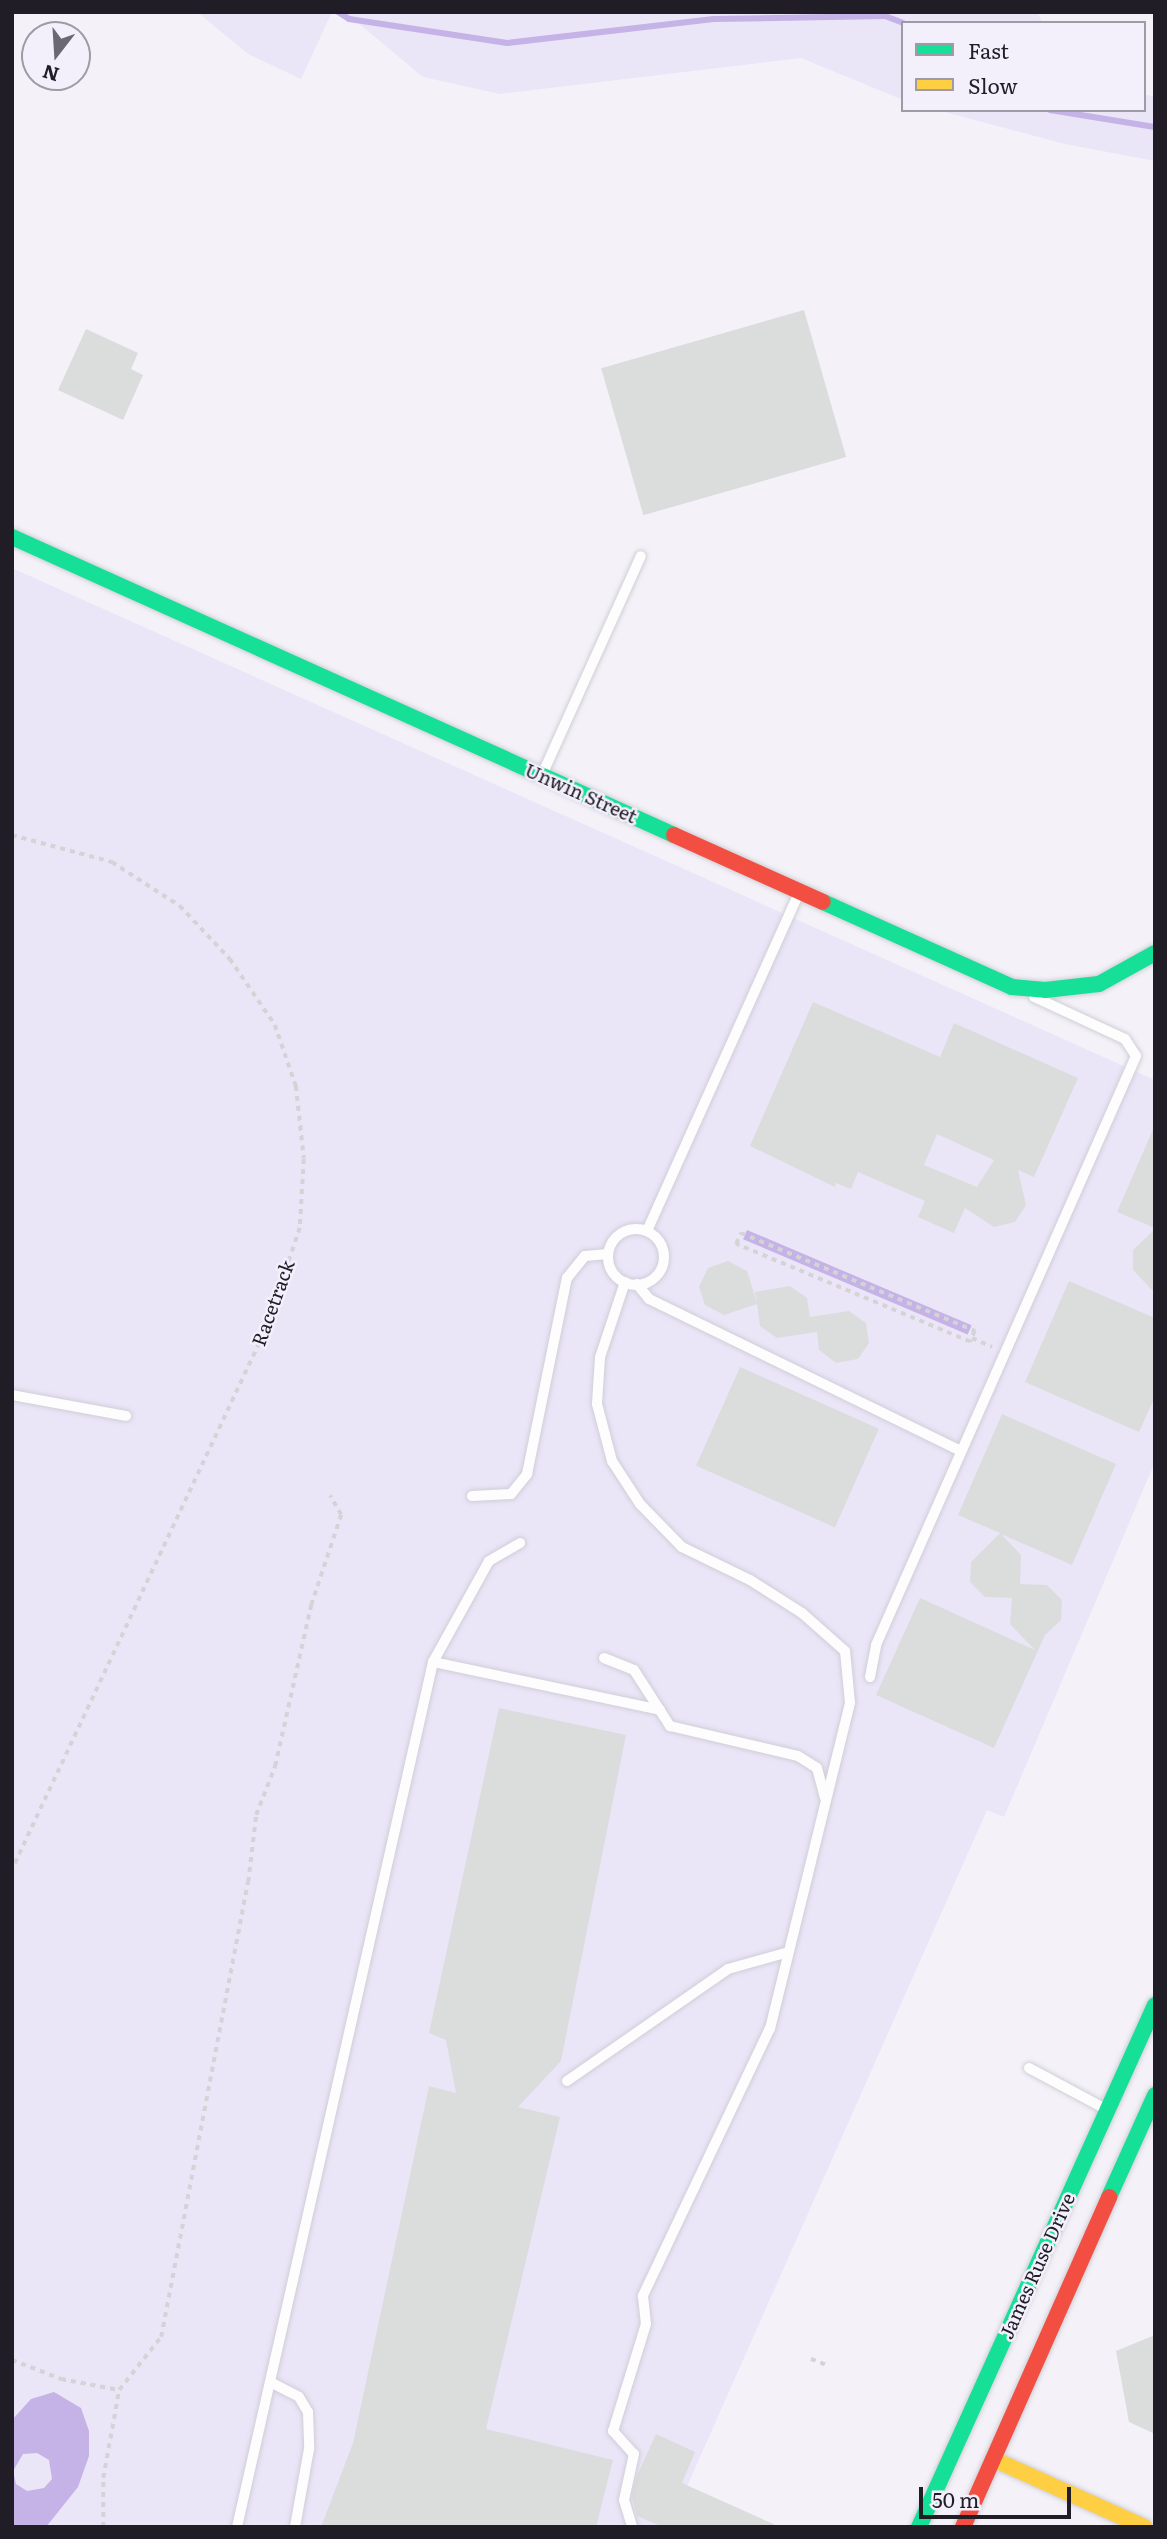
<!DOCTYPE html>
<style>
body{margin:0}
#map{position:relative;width:1167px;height:2539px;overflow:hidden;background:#f4f2f8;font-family:Literata,serif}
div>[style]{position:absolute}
.green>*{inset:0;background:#ebe5f8}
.water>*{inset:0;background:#c5b2e7;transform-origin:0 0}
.stream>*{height:6px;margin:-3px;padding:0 3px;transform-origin:3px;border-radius:3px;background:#c5b2e7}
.building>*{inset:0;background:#dadddc;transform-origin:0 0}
.path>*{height:3.5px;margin-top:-1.75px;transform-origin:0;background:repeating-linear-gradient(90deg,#d4d3d5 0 5px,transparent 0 10px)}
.roads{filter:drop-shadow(0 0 2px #d0ced6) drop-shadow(0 0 2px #d0ced6)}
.lane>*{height:10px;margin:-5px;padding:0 5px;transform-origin:5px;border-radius:5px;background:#fdfdfe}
.lane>.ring{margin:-5px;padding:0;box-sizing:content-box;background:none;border:10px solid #fdfdfe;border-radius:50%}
.fast>*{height:16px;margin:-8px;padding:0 8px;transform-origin:8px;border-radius:8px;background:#16e098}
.slow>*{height:16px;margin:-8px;padding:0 8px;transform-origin:8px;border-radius:8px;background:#ffcf43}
.jam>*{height:16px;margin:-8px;padding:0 8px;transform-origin:8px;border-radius:8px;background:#f24e42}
span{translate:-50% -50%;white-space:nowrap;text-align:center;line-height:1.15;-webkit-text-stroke:5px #f3effb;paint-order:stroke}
.street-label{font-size:19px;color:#201d27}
.frame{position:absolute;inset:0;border:14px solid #201d27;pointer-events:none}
.legend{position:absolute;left:901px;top:21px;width:245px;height:91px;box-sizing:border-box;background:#f3effb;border:2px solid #9f9ba6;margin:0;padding:9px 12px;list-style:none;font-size:21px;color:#201d27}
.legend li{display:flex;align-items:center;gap:14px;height:35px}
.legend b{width:35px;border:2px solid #9f9ba6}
.north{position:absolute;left:21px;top:21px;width:70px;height:70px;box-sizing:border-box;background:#f3effb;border:2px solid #9f9ba6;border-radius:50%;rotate:197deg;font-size:19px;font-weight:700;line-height:28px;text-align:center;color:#201d27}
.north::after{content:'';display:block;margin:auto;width:24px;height:32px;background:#6a6870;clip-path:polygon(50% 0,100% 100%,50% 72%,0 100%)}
.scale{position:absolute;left:919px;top:2487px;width:152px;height:32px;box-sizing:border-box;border:4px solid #201d27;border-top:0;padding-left:9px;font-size:21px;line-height:24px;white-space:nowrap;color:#201d27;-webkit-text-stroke:5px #f3effb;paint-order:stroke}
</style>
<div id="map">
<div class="green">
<i style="clip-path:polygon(197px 12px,332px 12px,301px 79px,248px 54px)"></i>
<i style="clip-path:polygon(345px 12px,1037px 12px,1043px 23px,903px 23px,903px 100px,801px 58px,500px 94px,423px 77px)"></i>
<i style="clip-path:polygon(1144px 94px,1155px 97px,1155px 161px,1065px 144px,937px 110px,1144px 110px)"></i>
<i style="clip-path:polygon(12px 568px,1155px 1080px,1155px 1462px,1004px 1817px,987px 1810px,669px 2527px,12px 2527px)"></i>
</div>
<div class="water">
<i style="left:747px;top:1230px;width:244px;height:10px;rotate:23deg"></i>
<i style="clip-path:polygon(evenodd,54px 2392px,81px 2408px,89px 2431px,89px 2456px,78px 2487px,46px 2527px,12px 2527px,12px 2420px,31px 2399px,54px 2392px,37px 2453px,49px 2460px,52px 2479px,44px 2488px,27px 2491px,16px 2484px,13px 2471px,23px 2454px,37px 2453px)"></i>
</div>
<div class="stream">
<i style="left:338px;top:12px;width:13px;rotate:32deg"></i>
<i style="left:349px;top:19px;width:160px;rotate:8.6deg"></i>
<i style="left:507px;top:43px;width:208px;rotate:-6.6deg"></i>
<i style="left:714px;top:19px;width:171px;rotate:-1deg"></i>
<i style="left:885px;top:16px;width:19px;rotate:21deg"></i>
<i style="left:1050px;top:110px;width:106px;rotate:9.2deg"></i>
</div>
<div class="building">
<i style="left:804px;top:310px;width:153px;height:211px;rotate:74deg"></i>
<i style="clip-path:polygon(86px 329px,138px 353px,131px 369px,143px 375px,123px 420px,58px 390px)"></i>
<i style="clip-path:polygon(evenodd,813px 1002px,940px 1057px,954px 1023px,1078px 1078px,1034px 1177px,1018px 1170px,1026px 1205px,1015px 1222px,994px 1227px,965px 1208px,954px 1233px,918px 1217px,925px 1201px,858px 1172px,851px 1189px,836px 1183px,835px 1187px,750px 1146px,813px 1002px,937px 1134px,994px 1160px,977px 1187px,924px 1165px,937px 1134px)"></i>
<i style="clip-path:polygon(1155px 1125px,1155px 1228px,1117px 1212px)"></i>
<i style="clip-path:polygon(1155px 1229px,1155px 1293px,1133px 1270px,1133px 1250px)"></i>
<i style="clip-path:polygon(728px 1261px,747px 1271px,757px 1303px,755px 1292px,790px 1286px,807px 1298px,810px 1317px,849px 1311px,866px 1323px,869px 1343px,858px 1359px,836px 1363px,819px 1350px,817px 1332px,777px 1338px,760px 1326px,757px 1304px,724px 1315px,705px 1305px,699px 1287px,708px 1268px)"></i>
<i style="clip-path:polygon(1069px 1281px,1155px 1318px,1155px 1396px,1139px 1432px,1025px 1382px)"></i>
<i style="left:740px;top:1367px;width:152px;height:108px;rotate:24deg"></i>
<i style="clip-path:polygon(1002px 1414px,1116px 1464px,1072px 1565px,1001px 1534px,1021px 1555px,1020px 1584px,1047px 1585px,1062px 1600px,1061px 1620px,1045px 1635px,994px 1748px,876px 1695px,920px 1598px,1035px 1650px,1010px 1624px,1012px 1598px,985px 1597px,970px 1582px,971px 1562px,1000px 1533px,958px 1515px)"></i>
<i style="clip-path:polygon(499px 1708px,626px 1735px,561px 2061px,518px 2107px,560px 2117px,486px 2429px,613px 2460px,596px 2527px,321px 2527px,353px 2443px,429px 2086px,456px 2093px,446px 2040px,429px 2033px)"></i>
<i style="clip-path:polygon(1155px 2335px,1155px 2434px,1129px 2422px,1116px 2351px)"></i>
<i style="clip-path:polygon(656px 2434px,695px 2452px,682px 2483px,780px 2527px,663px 2527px,637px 2516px,632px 2496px,636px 2478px)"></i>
</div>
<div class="path">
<i style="left:12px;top:835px;width:104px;rotate:15.1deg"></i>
<i style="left:112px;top:862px;width:81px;rotate:32.9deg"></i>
<i style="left:180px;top:906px;width:73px;rotate:46.7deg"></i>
<i style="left:230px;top:959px;width:80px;rotate:55.7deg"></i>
<i style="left:275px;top:1025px;width:65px;rotate:71deg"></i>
<i style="left:296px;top:1086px;width:73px;rotate:83.7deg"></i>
<i style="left:304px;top:1159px;width:69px;rotate:93.3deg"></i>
<i style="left:300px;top:1228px;width:102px;rotate:108.3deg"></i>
<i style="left:268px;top:1325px;width:602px;rotate:115.16deg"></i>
<i style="left:741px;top:1233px;width:254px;rotate:22.7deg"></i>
<i style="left:975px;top:1331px;width:12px;rotate:114deg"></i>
<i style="left:970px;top:1342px;width:254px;rotate:-157.3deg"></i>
<i style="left:736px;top:1244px;width:12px;rotate:-66deg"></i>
<i style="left:972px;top:1338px;width:22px;rotate:24deg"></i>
<i style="left:811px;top:2359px;width:17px;rotate:21deg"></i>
<i style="left:12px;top:2360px;width:53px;rotate:21.2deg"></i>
<i style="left:61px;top:2379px;width:59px;rotate:10.7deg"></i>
<i style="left:103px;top:2527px;width:49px;rotate:-90deg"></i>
<i style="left:103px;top:2478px;width:89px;rotate:-79.7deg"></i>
<i style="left:119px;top:2390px;width:68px;rotate:-51.6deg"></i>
<i style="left:161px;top:2337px;width:463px;rotate:-79.2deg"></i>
<i style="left:248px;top:1882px;width:67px;rotate:-83.2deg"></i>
<i style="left:256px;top:1815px;width:53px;rotate:-68.8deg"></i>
<i style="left:275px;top:1766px;width:165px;rotate:-77.4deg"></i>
<i style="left:311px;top:1605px;width:95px;rotate:-71.6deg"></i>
<i style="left:341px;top:1515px;width:22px;rotate:-120deg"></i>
</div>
<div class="roads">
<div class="lane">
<i style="left:542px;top:775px;width:240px;rotate:-65.7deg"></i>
<i class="ring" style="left:608px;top:1229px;width:46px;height:46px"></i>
<i style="left:647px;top:1231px;width:371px;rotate:-65.8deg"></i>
<i style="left:625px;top:1282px;width:79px;rotate:108.4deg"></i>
<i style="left:600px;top:1357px;width:47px;rotate:93.7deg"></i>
<i style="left:597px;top:1404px;width:59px;rotate:75.3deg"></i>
<i style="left:612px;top:1461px;width:51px;rotate:56.9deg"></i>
<i style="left:640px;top:1504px;width:60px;rotate:45.7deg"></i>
<i style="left:682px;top:1547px;width:76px;rotate:25.9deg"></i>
<i style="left:750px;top:1580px;width:62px;rotate:32.4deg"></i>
<i style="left:802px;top:1613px;width:57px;rotate:41.5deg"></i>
<i style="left:845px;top:1651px;width:52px;rotate:84.5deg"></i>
<i style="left:850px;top:1703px;width:335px;rotate:103.8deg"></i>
<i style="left:770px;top:2028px;width:297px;rotate:115.4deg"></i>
<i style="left:643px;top:2296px;width:28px;rotate:84deg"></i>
<i style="left:646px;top:2324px;width:112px;rotate:107.1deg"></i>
<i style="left:613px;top:2431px;width:31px;rotate:48deg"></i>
<i style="left:634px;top:2454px;width:47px;rotate:102.3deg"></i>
<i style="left:624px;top:2500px;width:28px;rotate:73deg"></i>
<i style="left:637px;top:1284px;width:19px;rotate:51deg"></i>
<i style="left:649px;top:1299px;width:346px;rotate:26deg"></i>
<i style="left:12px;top:1395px;width:116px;rotate:10.4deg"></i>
<i style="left:472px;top:1496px;width:39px;rotate:-3deg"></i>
<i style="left:511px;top:1494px;width:26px;rotate:-51deg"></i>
<i style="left:527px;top:1474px;width:200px;rotate:-78.5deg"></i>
<i style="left:567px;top:1278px;width:28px;rotate:-51deg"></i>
<i style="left:585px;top:1256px;width:23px;rotate:-5deg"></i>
<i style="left:604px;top:1658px;width:32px;rotate:22deg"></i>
<i style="left:634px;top:1670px;width:67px;rotate:57.3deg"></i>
<i style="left:670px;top:1726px;width:131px;rotate:13.2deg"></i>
<i style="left:798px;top:1756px;width:22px;rotate:32deg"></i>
<i style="left:817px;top:1768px;width:31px;rotate:75deg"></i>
<i style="left:433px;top:1662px;width:115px;rotate:-61deg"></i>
<i style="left:489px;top:1561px;width:36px;rotate:-30deg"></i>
<i style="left:870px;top:1677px;width:33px;rotate:-79deg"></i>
<i style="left:876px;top:1645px;width:644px;rotate:-66.18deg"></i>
<i style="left:1136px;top:1056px;width:20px;rotate:-123deg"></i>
<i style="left:1125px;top:1039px;width:100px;rotate:-155.2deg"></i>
<i style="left:1029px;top:2068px;width:85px;rotate:28.1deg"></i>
<i style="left:567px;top:2081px;width:196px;rotate:-34.8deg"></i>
<i style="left:728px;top:1969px;width:63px;rotate:-15.6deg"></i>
<i style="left:272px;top:2383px;width:30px;rotate:27deg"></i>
<i style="left:299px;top:2397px;width:17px;rotate:59deg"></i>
<i style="left:308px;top:2412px;width:37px;rotate:88deg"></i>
<i style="left:309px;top:2449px;width:79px;rotate:100.2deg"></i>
<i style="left:237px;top:2527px;width:887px;rotate:-77.23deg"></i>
<i style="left:433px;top:1662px;width:232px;rotate:11.9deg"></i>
</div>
<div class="fast">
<i style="left:12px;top:537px;width:726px;rotate:24.23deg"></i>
<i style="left:823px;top:902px;width:207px;rotate:24.2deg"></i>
<i style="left:1012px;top:987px;width:33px;rotate:5deg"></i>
<i style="left:1045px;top:990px;width:54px;rotate:-6.3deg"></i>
<i style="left:1099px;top:984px;width:64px;rotate:-29deg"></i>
<i style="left:1109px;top:2197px;width:112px;rotate:-65.7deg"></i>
<i style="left:919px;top:2527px;width:573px;rotate:-65.67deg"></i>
</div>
<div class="slow">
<i style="left:993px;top:2459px;width:166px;rotate:24.2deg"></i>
</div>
<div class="jam">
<i style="left:674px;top:835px;width:163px;rotate:24.2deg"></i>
<i style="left:963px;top:2527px;width:361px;rotate:-66.1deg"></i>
</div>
</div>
<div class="street-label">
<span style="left:581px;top:793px;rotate:24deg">Unwin Street</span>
<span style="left:273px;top:1303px;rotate:-70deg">Racetrack</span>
<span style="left:1037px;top:2266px;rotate:-66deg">James Ruse Drive</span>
</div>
<div class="frame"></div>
<ul class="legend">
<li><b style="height:9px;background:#16e098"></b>Fast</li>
<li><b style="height:9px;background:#ffcf43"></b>Slow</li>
</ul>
<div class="north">N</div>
<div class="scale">50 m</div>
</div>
